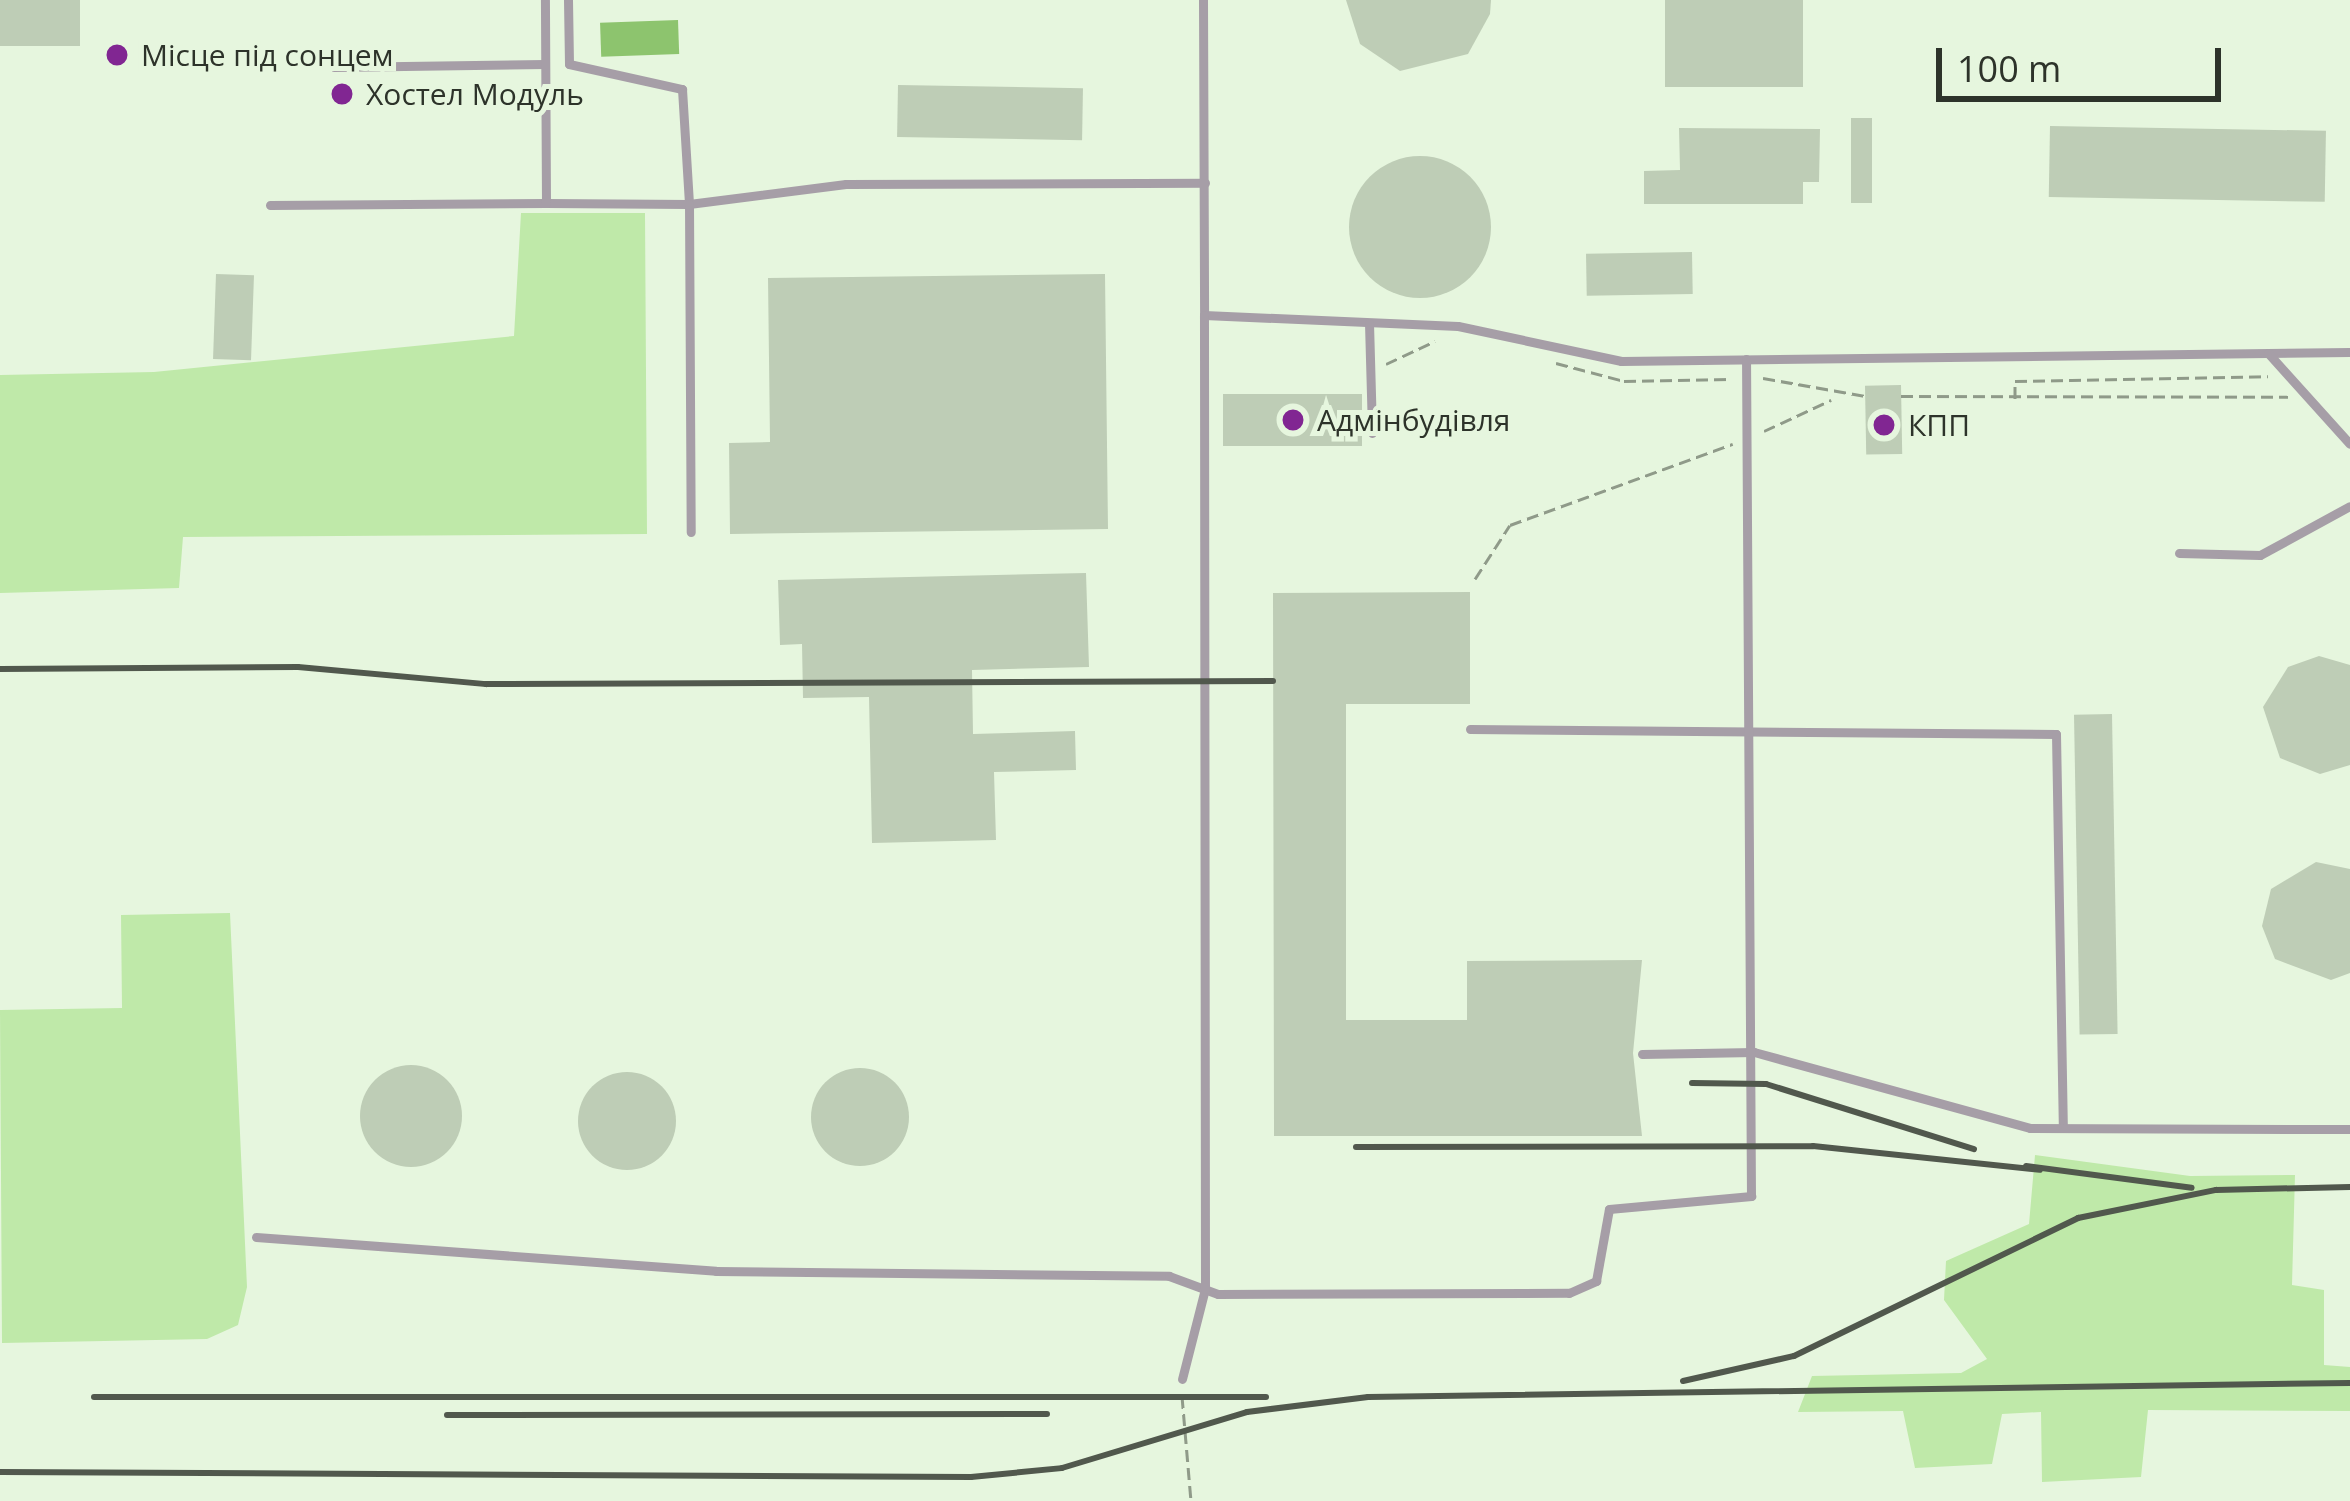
<!DOCTYPE html>
<meta charset="utf-8">
<style>
body{margin:0}
#map{position:relative;width:2350px;height:1501px;overflow:hidden;background:#e6f6de;font-family:"Open Sans",sans-serif}
div>[style]{position:absolute}
.green>*{inset:0;background:#bfe9a9}
.water>*{inset:0;background:#8dc46e;transform-origin:0 0}
.building>*{inset:0;background:#becdb6;transform-origin:0 0}
.round{border-radius:50%}
.path>*{height:3px;margin-top:-1.5px;transform-origin:0;background:repeating-linear-gradient(90deg,#8f9a89 0 12px,transparent 0 18px)}
.service>*{height:9px;margin:-4.5px;padding:0 4.5px;transform-origin:4.5px;border-radius:4.5px;background:#a69ea7}
.rail>*{height:6px;margin:-3px;padding:0 3px;transform-origin:3px;border-radius:3px;background:#51584d}
.dots>*{width:33px;height:33px;translate:-50% -50%;box-sizing:border-box;border:6px solid #e6f6de;border-radius:50%}
span{translate:-50% -50%;white-space:nowrap;text-align:center;line-height:1.15;-webkit-text-stroke:10px #e6f6de;paint-order:stroke}
.poi-label{font-size:30px;color:#2d332a}
.left{translate:0 -50%;text-align:left}
.scale{position:absolute;left:1936px;top:48px;width:285px;height:54px;box-sizing:border-box;border:6px solid #2d332a;border-top:0;padding-left:15px;font-size:36px;line-height:42px;white-space:nowrap;color:#2d332a;-webkit-text-stroke:9px #e6f6de;paint-order:stroke}
</style>
<div id="map">
<div class="green">
<i style="clip-path:polygon(521px 213px,645px 213px,647px 534px,183px 537px,179px 588px,0 593px,0 375px,154px 372px,514px 336px)"></i>
<i style="clip-path:polygon(230px 913px,247px 1287px,238px 1325px,207px 1339px,2px 1343px,0 1010px,122px 1008px,121px 915px)"></i>
<i style="clip-path:polygon(2035px 1155px,2190px 1176px,2295px 1175px,2292px 1285px,2324px 1290px,2324px 1365px,2350px 1367px,2350px 1411px,2148px 1410px,2141px 1477px,2042px 1482px,2041px 1412px,2002px 1414px,1992px 1464px,1915px 1468px,1903px 1411px,1798px 1412px,1812px 1376px,1961px 1373px,1987px 1359px,1944px 1300px,1946px 1261px,2029px 1224px)"></i>
</div>
<div class="water">
<i style="left:678px;top:20px;width:34px;height:78px;rotate:88deg"></i>
</div>
<div class="building">
<i style="left:0;top:0;width:80px;height:46px"></i>
<i style="clip-path:polygon(1346px 0,1491px 0,1490px 14px,1468px 54px,1400px 71px,1360px 44px)"></i>
<i style="left:1665px;top:0;width:138px;height:87px"></i>
<i style="left:898px;top:85px;width:185px;height:52px;rotate:1deg"></i>
<i style="left:1851px;top:118px;width:21px;height:85px"></i>
<i style="left:2050px;top:126px;width:276px;height:71px;rotate:1deg"></i>
<i style="clip-path:polygon(1679px 128px,1820px 129px,1819px 182px,1803px 182px,1803px 204px,1644px 204px,1644px 171px,1680px 170px)"></i>
<i class="round" style="left:1349px;top:156px;width:142px;height:142px"></i>
<i style="left:1692px;top:252px;width:42px;height:106px;rotate:89deg"></i>
<i style="left:216px;top:274px;width:38px;height:85px;rotate:2deg"></i>
<i style="clip-path:polygon(1105px 274px,1108px 529px,730px 534px,729px 443px,770px 442px,768px 278px)"></i>
<i style="left:1901px;top:385px;width:69px;height:36px;rotate:89deg"></i>
<i style="left:1223px;top:394px;width:139px;height:52px"></i>
<i style="clip-path:polygon(1086px 573px,1089px 667px,972px 670px,973px 734px,1075px 731px,1076px 770px,994px 772px,996px 840px,872px 843px,869px 697px,803px 698px,802px 644px,780px 645px,778px 580px)"></i>
<i style="clip-path:polygon(1470px 592px,1470px 704px,1346px 704px,1346px 1020px,1467px 1020px,1467px 961px,1642px 960px,1633px 1053px,1642px 1136px,1274px 1136px,1273px 593px)"></i>
<i style="clip-path:polygon(2319px 656px,2350px 665px,2350px 765px,2320px 774px,2280px 758px,2263px 707px,2288px 667px)"></i>
<i style="left:2112px;top:714px;width:320px;height:38px;rotate:89deg"></i>
<i style="clip-path:polygon(2316px 862px,2350px 869px,2350px 973px,2331px 980px,2275px 959px,2262px 926px,2271px 889px)"></i>
<i class="round" style="left:360px;top:1065px;width:102px;height:102px"></i>
<i class="round" style="left:811px;top:1068px;width:98px;height:98px"></i>
<i class="round" style="left:578px;top:1072px;width:98px;height:98px"></i>
</div>
<div class="path">
<i style="left:1556px;top:363px;width:70px;rotate:14.8deg"></i>
<i style="left:1624px;top:381px;width:106px;rotate:-1.1deg"></i>
<i style="left:1386px;top:364px;width:54px;rotate:-25.1deg"></i>
<i style="left:1763px;top:378px;width:104px;rotate:10deg"></i>
<i style="left:1901px;top:396px;width:387px;rotate:0.1deg"></i>
<i style="left:2015px;top:399px;width:18px;rotate:-90deg"></i>
<i style="left:2015px;top:381px;width:253px;rotate:-1.1deg"></i>
<i style="left:1764px;top:431px;width:74px;rotate:-24.8deg"></i>
<i style="left:1475px;top:579px;width:64px;rotate:-57.1deg"></i>
<i style="left:1510px;top:525px;width:237px;rotate:-20deg"></i>
<i style="left:1182px;top:1396px;width:105px;rotate:85.1deg"></i>
</div>
<div class="service">
<i style="left:568px;top:0;width:64px;rotate:89.1deg"></i>
<i style="left:569px;top:64px;width:116px;rotate:12.5deg"></i>
<i style="left:682px;top:89px;width:115px;rotate:86.5deg"></i>
<i style="left:689px;top:204px;width:158px;rotate:-7.3deg"></i>
<i style="left:846px;top:184px;width:359px;rotate:-0.2deg"></i>
<i style="left:1203px;top:0;width:315px;rotate:89.8deg"></i>
<i style="left:1204px;top:315px;width:254px;rotate:2.5deg"></i>
<i style="left:1458px;top:326px;width:167px;rotate:12.1deg"></i>
<i style="left:1621px;top:361px;width:729px;rotate:-0.71deg"></i>
<i style="left:334px;top:67px;width:211px;rotate:-0.8deg"></i>
<i style="left:546px;top:203px;width:143px;rotate:0.4deg"></i>
<i style="left:689px;top:204px;width:328px;rotate:89.7deg"></i>
<i style="left:270px;top:205px;width:276px;rotate:-0.4deg"></i>
<i style="left:546px;top:203px;width:203px;rotate:-90.3deg"></i>
<i style="left:1369px;top:323px;width:110px;rotate:88.4deg"></i>
<i style="left:2268px;top:353px;width:122px;rotate:48deg"></i>
<i style="left:2179px;top:553px;width:81px;rotate:1.4deg"></i>
<i style="left:2260px;top:555px;width:102px;rotate:-28.6deg"></i>
<i style="left:1470px;top:729px;width:586px;rotate:0.49deg"></i>
<i style="left:2056px;top:734px;width:393px;rotate:89deg"></i>
<i style="left:1642px;top:1054px;width:112px;rotate:-1deg"></i>
<i style="left:1754px;top:1052px;width:286px;rotate:15.4deg"></i>
<i style="left:2030px;top:1128px;width:320px;rotate:0.2deg"></i>
<i style="left:256px;top:1237px;width:461px;rotate:4.2deg"></i>
<i style="left:716px;top:1271px;width:453px;rotate:0.6deg"></i>
<i style="left:1169px;top:1276px;width:52px;rotate:20.2deg"></i>
<i style="left:1218px;top:1294px;width:351px;rotate:-0.2deg"></i>
<i style="left:1569px;top:1293px;width:30px;rotate:-24deg"></i>
<i style="left:1596px;top:1281px;width:73px;rotate:-79.8deg"></i>
<i style="left:1609px;top:1209px;width:143px;rotate:-5.2deg"></i>
<i style="left:1751px;top:1196px;width:837px;rotate:-90.34deg"></i>
<i style="left:1182px;top:1379px;width:93px;rotate:-75.7deg"></i>
<i style="left:1205px;top:1289px;width:974px;rotate:-90.06deg"></i>
</div>
<div class="rail">
<i style="left:0;top:669px;width:298px;rotate:-0.4deg"></i>
<i style="left:298px;top:667px;width:189px;rotate:5.2deg"></i>
<i style="left:486px;top:684px;width:787px;rotate:-0.22deg"></i>
<i style="left:1692px;top:1083px;width:74px;rotate:0.8deg"></i>
<i style="left:1766px;top:1084px;width:218px;rotate:17.4deg"></i>
<i style="left:1356px;top:1147px;width:457px;rotate:-0.1deg"></i>
<i style="left:1813px;top:1146px;width:228px;rotate:6deg"></i>
<i style="left:2026px;top:1166px;width:167px;rotate:7.5deg"></i>
<i style="left:1683px;top:1381px;width:114px;rotate:-12.7deg"></i>
<i style="left:1794px;top:1356px;width:316px;rotate:-25.9deg"></i>
<i style="left:2078px;top:1218px;width:141px;rotate:-11.5deg"></i>
<i style="left:2216px;top:1190px;width:134px;rotate:-1.3deg"></i>
<i style="left:94px;top:1397px;width:1172px"></i>
<i style="left:447px;top:1415px;width:600px;rotate:-0.1deg"></i>
<i style="left:0;top:1472px;width:971px;rotate:0.3deg"></i>
<i style="left:971px;top:1477px;width:91px;rotate:-5.6deg"></i>
<i style="left:1062px;top:1468px;width:193px;rotate:-16.8deg"></i>
<i style="left:1247px;top:1412px;width:122px;rotate:-7.1deg"></i>
<i style="left:1368px;top:1397px;width:982px;rotate:-0.82deg"></i>
</div>
<div class="dots">
<i style="left:117px;top:55px;background:#812692"></i>
<i style="left:342px;top:94px;background:#812692"></i>
<i style="left:1293px;top:420px;background:#812692"></i>
<i style="left:1884px;top:425px;background:#812692"></i>
</div>
<div class="poi-label">
<span class="left" style="left:141px;top:55px">Місце під сонцем</span>
<span class="left" style="left:366px;top:94px">Хостел Модуль</span>
<span class="left" style="left:1317px;top:420px">Адмінбудівля</span>
<span class="left" style="left:1908px;top:425px">КПП</span>
</div>
<div class="scale">100 m</div>
</div>
